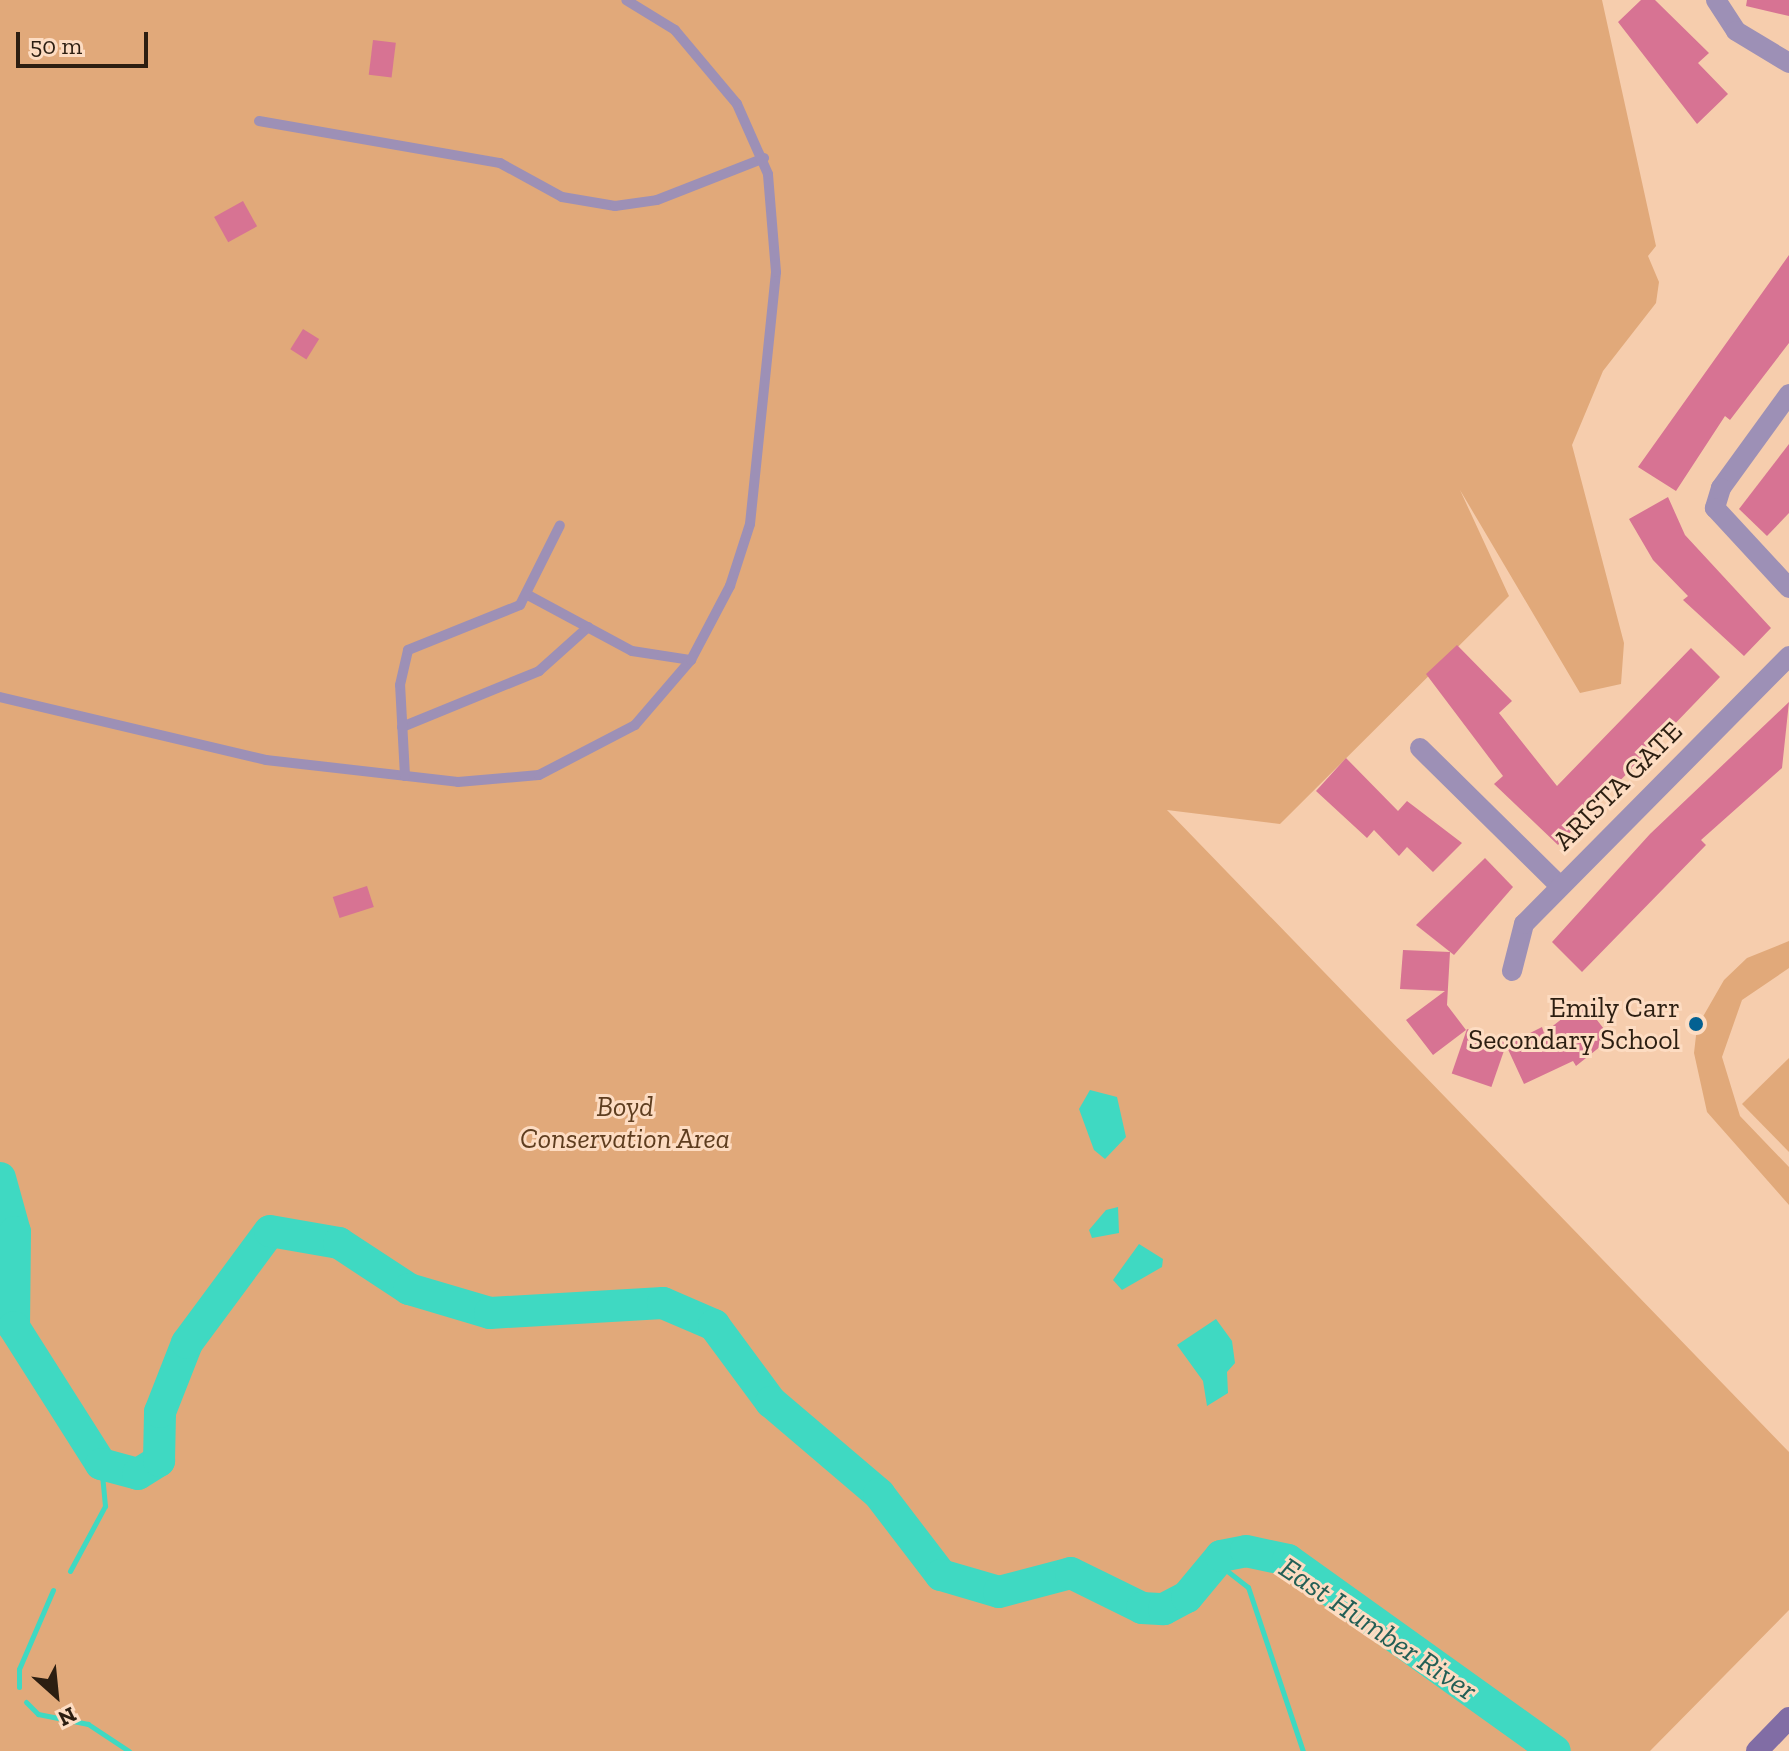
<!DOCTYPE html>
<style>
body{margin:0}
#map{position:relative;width:1789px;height:1751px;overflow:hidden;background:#f6cdad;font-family:"Zilla Slab",serif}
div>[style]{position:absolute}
.green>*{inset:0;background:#e1a97a}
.water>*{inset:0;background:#3fd9c2}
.stream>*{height:5px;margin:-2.5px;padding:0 2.5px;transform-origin:2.5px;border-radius:2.5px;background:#3fd9c2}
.river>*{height:32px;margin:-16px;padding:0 16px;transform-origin:16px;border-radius:16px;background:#3fd9c2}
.building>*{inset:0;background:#d77393;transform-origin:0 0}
.service>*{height:10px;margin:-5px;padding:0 5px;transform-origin:5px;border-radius:5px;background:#9d90b6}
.minor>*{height:20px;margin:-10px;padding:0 10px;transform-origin:10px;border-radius:10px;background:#9d90b6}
.secondary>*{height:22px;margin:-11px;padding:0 11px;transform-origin:11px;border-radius:11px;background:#816da5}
.dots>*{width:22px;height:22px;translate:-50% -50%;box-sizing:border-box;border:4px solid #fddcc2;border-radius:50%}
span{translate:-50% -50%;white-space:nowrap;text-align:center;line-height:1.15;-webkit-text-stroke:6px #fddcc2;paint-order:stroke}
.street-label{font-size:28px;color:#2c1e11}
.poi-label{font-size:28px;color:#2c1e11}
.right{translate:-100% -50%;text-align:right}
.park-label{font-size:28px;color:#5e3d1f;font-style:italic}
.water-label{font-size:30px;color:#235f55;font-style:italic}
.north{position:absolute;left:16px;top:1655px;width:80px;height:80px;-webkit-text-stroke:6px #fddcc2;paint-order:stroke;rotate:153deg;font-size:22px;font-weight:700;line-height:32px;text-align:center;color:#2c1e11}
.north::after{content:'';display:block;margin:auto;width:28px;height:36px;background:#2c1e11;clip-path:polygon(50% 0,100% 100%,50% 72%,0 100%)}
.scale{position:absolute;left:16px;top:32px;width:132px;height:36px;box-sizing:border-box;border:4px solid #2c1e11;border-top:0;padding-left:10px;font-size:24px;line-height:28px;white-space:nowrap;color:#2c1e11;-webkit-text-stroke:6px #fddcc2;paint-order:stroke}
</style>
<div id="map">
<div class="green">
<i style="clip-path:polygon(0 0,1602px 0,1656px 246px,1648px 256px,1659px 282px,1656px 303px,1603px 371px,1572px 445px,1624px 643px,1621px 684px,1580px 693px,1460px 490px,1509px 596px,1280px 824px,1167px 810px,1789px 1452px,1789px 1610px,1650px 1751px,0 1751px)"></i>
<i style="clip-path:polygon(1789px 941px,1789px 968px,1742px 1000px,1722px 1057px,1740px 1116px,1789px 1167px,1789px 1205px,1707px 1112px,1694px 1053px,1697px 1027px,1724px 980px,1747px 958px)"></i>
<i style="clip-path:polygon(1789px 1058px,1789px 1152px,1742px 1104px)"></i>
</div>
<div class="water">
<i style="clip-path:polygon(1090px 1090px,1117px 1097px,1126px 1137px,1105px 1159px,1094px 1150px,1079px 1109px)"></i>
<i style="clip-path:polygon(1118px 1207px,1119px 1233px,1092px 1238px,1089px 1230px,1106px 1210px)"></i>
<i style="clip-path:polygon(1139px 1244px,1163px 1259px,1162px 1267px,1122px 1290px,1113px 1280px)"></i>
<i style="clip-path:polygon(1216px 1319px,1232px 1341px,1235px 1363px,1227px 1372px,1228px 1393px,1207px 1406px,1203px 1381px,1177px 1345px)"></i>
</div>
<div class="stream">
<i style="left:1217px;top:1563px;width:39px;rotate:38deg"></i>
<i style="left:1248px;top:1587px;width:173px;rotate:71.5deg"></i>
<i style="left:70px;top:1571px;width:74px;rotate:-61.7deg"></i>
<i style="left:105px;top:1506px;width:42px;rotate:-95.4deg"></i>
<i style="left:19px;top:1687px;width:18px;rotate:-90deg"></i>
<i style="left:19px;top:1669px;width:86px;rotate:-66.7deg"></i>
<i style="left:26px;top:1702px;width:17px;rotate:45deg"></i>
<i style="left:38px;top:1714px;width:51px;rotate:11.3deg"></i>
<i style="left:88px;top:1724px;width:49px;rotate:33.4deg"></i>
</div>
<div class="river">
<i style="left:0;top:1178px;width:56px;rotate:74.5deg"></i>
<i style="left:15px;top:1232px;width:95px;rotate:90.6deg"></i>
<i style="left:14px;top:1327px;width:162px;rotate:57.6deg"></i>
<i style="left:101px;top:1464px;width:38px;rotate:15deg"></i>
<i style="left:138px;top:1474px;width:25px;rotate:-32deg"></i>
<i style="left:159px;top:1461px;width:49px;rotate:-88.8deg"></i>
<i style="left:160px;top:1412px;width:74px;rotate:-68.6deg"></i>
<i style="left:187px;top:1343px;width:139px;rotate:-53.5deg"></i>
<i style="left:270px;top:1231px;width:70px;rotate:9.9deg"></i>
<i style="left:339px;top:1243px;width:84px;rotate:33.3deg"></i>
<i style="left:409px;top:1289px;width:84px;rotate:16.5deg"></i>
<i style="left:490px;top:1313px;width:173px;rotate:-3.3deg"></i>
<i style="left:663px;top:1303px;width:56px;rotate:23.3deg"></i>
<i style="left:714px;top:1325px;width:96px;rotate:53.5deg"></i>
<i style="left:771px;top:1402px;width:142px;rotate:40.4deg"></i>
<i style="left:879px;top:1494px;width:102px;rotate:52.6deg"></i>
<i style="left:941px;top:1575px;width:60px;rotate:16.3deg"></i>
<i style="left:999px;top:1592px;width:74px;rotate:-14.8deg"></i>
<i style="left:1071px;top:1573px;width:79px;rotate:26.2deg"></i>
<i style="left:1142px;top:1608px;width:22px;rotate:3deg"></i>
<i style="left:1164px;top:1609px;width:26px;rotate:-28deg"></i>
<i style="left:1187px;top:1597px;width:53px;rotate:-50.3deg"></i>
<i style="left:1221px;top:1556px;width:25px;rotate:-11deg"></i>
<i style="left:1246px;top:1551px;width:43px;rotate:12.1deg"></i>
<i style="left:1288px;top:1560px;width:328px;rotate:35.6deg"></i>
</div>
<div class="building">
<i style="clip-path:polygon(1641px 0,1655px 0,1709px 53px,1698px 63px,1728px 94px,1697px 124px,1618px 22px)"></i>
<i style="clip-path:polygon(1747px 0,1789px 0,1789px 16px,1746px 6px)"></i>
<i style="left:373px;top:40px;width:23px;height:35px;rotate:7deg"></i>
<i style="left:243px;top:201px;width:29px;height:33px;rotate:61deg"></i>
<i style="clip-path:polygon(1789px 255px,1789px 343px,1730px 420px,1725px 416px,1676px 491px,1638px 467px)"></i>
<i style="left:303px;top:329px;width:19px;height:24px;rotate:32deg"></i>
<i style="clip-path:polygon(1789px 444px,1789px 513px,1767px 536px,1739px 509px)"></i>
<i style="clip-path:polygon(1668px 497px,1685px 535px,1771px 628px,1744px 656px,1683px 600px,1688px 596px,1653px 560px,1629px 519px)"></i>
<i style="clip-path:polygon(1457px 645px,1512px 701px,1499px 713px,1557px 786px,1691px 648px,1720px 677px,1558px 845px,1494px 784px,1503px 776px,1426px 674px)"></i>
<i style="clip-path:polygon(1789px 702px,1782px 768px,1701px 840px,1706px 845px,1582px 972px,1552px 942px,1650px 834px)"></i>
<i style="clip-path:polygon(1346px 758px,1398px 811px,1407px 801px,1462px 843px,1433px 872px,1407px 847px,1399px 856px,1374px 830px,1367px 838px,1316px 791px)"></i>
<i style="clip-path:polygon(1485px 858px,1513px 887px,1454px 955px,1416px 925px)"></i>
<i style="left:367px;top:886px;width:22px;height:36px;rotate:72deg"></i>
<i style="clip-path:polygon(1403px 950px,1450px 952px,1447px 1005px,1466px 1030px,1433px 1055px,1406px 1020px,1445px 991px,1400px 989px)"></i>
<i style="clip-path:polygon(1583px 1002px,1611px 1038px,1576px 1066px,1573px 1061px,1524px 1084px,1506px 1045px,1542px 1027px,1544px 1033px)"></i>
<i style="left:1467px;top:1029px;width:42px;height:47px;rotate:19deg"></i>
</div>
<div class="service">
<i style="left:259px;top:121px;width:245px;rotate:9.9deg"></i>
<i style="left:500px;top:163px;width:71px;rotate:28.7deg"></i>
<i style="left:562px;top:197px;width:54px;rotate:9.6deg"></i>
<i style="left:615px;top:206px;width:42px;rotate:-8.1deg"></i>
<i style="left:657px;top:200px;width:115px;rotate:-21.4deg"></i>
<i style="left:526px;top:594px;width:120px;rotate:28.3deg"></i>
<i style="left:632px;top:651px;width:60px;rotate:8.7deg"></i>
<i style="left:0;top:697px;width:273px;rotate:13.3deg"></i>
<i style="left:266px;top:760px;width:193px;rotate:6.5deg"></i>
<i style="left:458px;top:782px;width:81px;rotate:-4.9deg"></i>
<i style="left:539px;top:775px;width:108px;rotate:-27.5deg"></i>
<i style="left:635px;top:725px;width:86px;rotate:-49.3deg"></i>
<i style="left:691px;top:660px;width:84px;rotate:-62.2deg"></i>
<i style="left:730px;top:586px;width:65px;rotate:-72.1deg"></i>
<i style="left:750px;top:524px;width:253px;rotate:-84.1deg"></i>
<i style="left:776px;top:272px;width:98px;rotate:-94.7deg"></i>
<i style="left:768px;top:174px;width:77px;rotate:-113.9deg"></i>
<i style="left:737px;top:104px;width:97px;rotate:-130deg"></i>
<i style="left:675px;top:30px;width:57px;rotate:-148.5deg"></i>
<i style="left:402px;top:727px;width:148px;rotate:-22.2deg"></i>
<i style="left:539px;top:671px;width:66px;rotate:-41.9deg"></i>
<i style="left:405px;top:776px;width:91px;rotate:-93.1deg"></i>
<i style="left:400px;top:685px;width:36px;rotate:-77deg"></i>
<i style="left:408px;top:650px;width:121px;rotate:-21.9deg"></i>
<i style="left:520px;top:605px;width:89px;rotate:-63.4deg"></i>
</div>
<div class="minor">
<i style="left:1716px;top:0;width:37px;rotate:57deg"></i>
<i style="left:1736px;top:31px;width:62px;rotate:31.1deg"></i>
<i style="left:1789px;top:394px;width:116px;rotate:125.9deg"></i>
<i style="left:1721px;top:488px;width:21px;rotate:107deg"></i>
<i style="left:1715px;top:508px;width:109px;rotate:47.2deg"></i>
<i style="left:1420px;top:748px;width:195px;rotate:44.6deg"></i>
<i style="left:1512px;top:971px;width:49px;rotate:-75.7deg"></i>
<i style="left:1524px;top:924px;width:377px;rotate:-45.3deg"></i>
</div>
<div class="secondary">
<i style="left:1757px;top:1751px;width:46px;rotate:-45.9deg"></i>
</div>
<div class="dots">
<i style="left:1696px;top:1024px;background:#036192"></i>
</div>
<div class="street-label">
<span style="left:1618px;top:786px;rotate:-45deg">ARISTA GATE</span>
</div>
<div class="poi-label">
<span class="right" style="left:1680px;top:1024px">Emily Carr<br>Secondary School</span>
</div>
<div class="park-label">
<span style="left:625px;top:1123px">Boyd<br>Conservation Area</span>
</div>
<div class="water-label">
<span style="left:1378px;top:1629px;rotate:34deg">East Humber River</span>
</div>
<div class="north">N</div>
<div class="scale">50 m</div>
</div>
